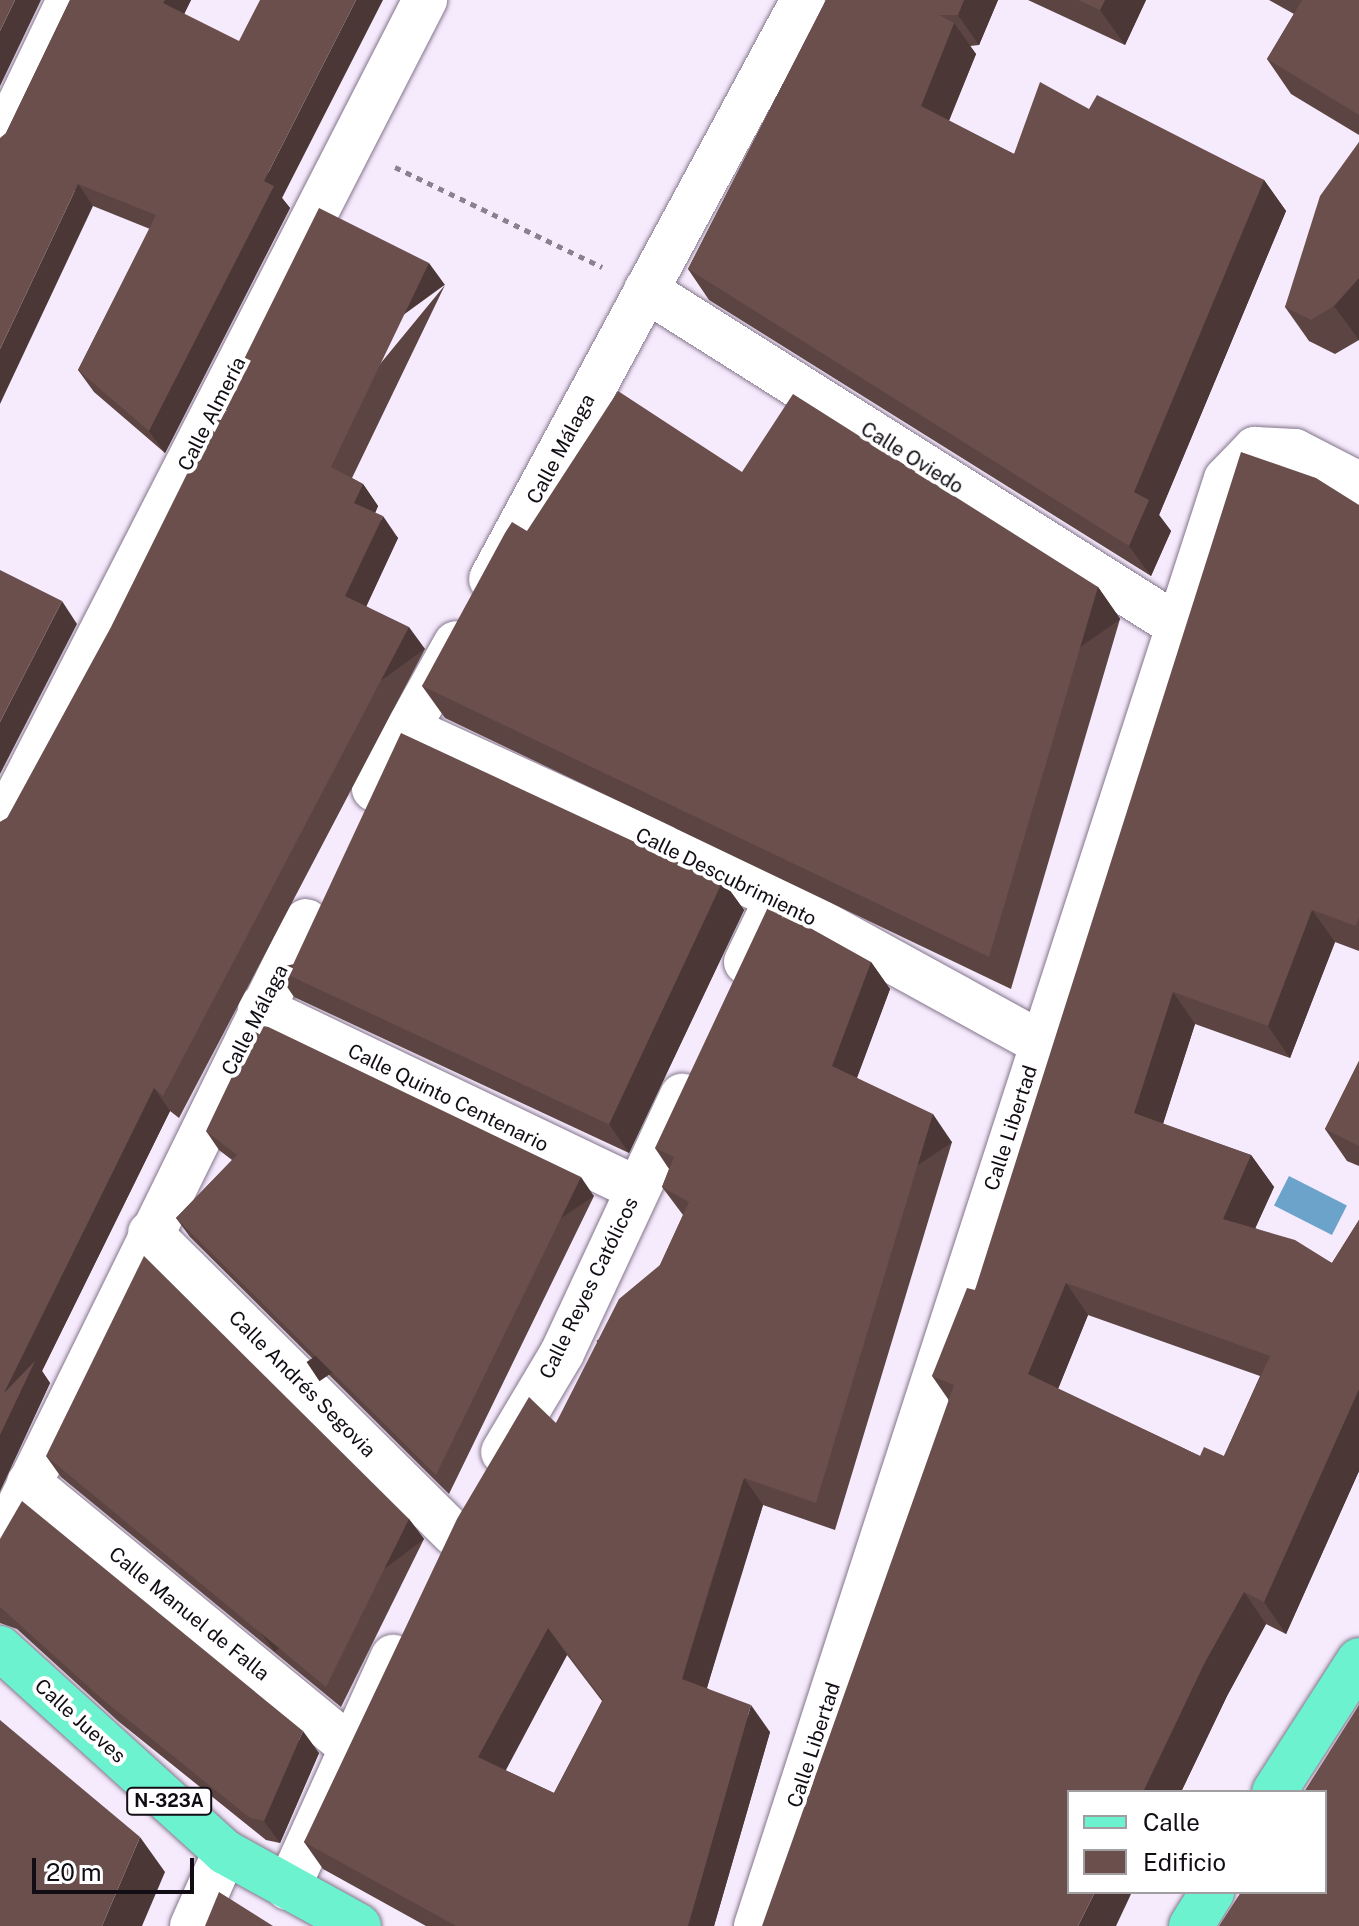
<!DOCTYPE html>
<meta charset="utf-8">
<style>
body{margin:0}
#map{position:relative;width:1359px;height:1926px;overflow:hidden;background:#f6eafd;font-family:"Public Sans",sans-serif}
div>[style]{position:absolute}
.water>*{inset:0;background:#6ca3cb;transform-origin:0 0}
.path>*{height:5px;margin-top:-2.5px;transform-origin:0;background:repeating-linear-gradient(90deg,#8a818f 0 6px,transparent 0 12px)}
.roads{filter:drop-shadow(0 0 2px #83758b) drop-shadow(0 0 2px #83758b)}
.street>*{height:44px;margin:-22px;padding:0 22px;transform-origin:22px;border-radius:22px;background:#fff}
.primary>*{height:44px;margin:-22px;padding:0 22px;transform-origin:22px;border-radius:22px;background:#6cf2cf}
.wall>*{inset:0;background:#5b4442}
.shaded-wall>*{inset:0;background:#4a3736;transform-origin:0 0}
.building>*{inset:0;background:#6a4f4d;transform-origin:0 0}
span{translate:-50% -50%;white-space:nowrap;text-align:center;line-height:1.15;-webkit-text-stroke:8px #fff;paint-order:stroke}
.shield-label span{padding:2px 6px;background:#fff;border:2px solid;border-radius:6px;-webkit-text-stroke-width:0}
.shield-label{font-size:18px;color:#120d15;font-weight:700}
.street-label{font-size:20px;color:#120d15}
.legend{position:absolute;left:1067px;top:1790px;width:260px;height:104px;box-sizing:border-box;background:#fff;border:2px solid #a09ea1;margin:0;padding:10px 14px;list-style:none;font-size:24px;color:#120d15}
.legend li{display:flex;align-items:center;gap:16px;height:40px}
.legend b{width:40px;border:2px solid #a09ea1}
.scale{position:absolute;left:32px;top:1858px;width:162px;height:36px;box-sizing:border-box;border:4px solid #120d15;border-top:0;padding-left:10px;font-size:24px;line-height:28px;white-space:nowrap;color:#120d15;-webkit-text-stroke:6px #fff;paint-order:stroke}
</style>
<div id="map">
<div class="water">
<i style="left:1289px;top:1176px;width:65px;height:33px;rotate:27deg"></i>
</div>
<div class="path">
<i style="left:395px;top:167px;width:230px;rotate:25.8deg"></i>
</div>
<div class="roads">
<div class="street">
<i style="left:0;top:144px;width:160px;rotate:-64.4deg"></i>
<i style="left:646px;top:290px;width:629px;rotate:32.28deg"></i>
<i style="left:491px;top:579px;width:658px;rotate:-61.68deg"></i>
<i style="left:406px;top:728px;width:408px;rotate:24.6deg"></i>
<i style="left:777px;top:898px;width:299px;rotate:28.8deg"></i>
<i style="left:374px;top:789px;width:167px;rotate:-60.7deg"></i>
<i style="left:0;top:829px;width:932px;rotate:-62.86deg"></i>
<i style="left:746px;top:962px;width:71px;rotate:-64.2deg"></i>
<i style="left:260px;top:1008px;width:418px;rotate:25.6deg"></i>
<i style="left:150px;top:1233px;width:428px;rotate:44.7deg"></i>
<i style="left:503px;top:1452px;width:115px;rotate:-59.2deg"></i>
<i style="left:562px;top:1353px;width:284px;rotate:-65deg"></i>
<i style="left:29px;top:1483px;width:414px;rotate:39.4deg"></i>
<i style="left:0;top:1544px;width:694px;rotate:-63.84deg"></i>
<i style="left:288px;top:1888px;width:254px;rotate:-65.6deg"></i>
<i style="left:192px;top:1926px;width:81px;rotate:-66deg"></i>
<i style="left:756px;top:1926px;width:1521px;rotate:-72.01deg"></i>
<i style="left:1226px;top:479px;width:42px;rotate:-46deg"></i>
<i style="left:1255px;top:449px;width:40px;rotate:2.9deg"></i>
<i style="left:1295px;top:451px;width:72px;rotate:27.3deg"></i>
</div>
<div class="primary">
<i style="left:0;top:1648px;width:304px;rotate:42.2deg"></i>
<i style="left:225px;top:1852px;width:153px;rotate:28.9deg"></i>
<i style="left:1274px;top:1792px;width:157px;rotate:-57.2deg"></i>
<i style="left:1191px;top:1926px;width:40px;rotate:-58deg"></i>
</div>
</div>
<div class="wall">
<i style="clip-path:polygon(70px 0,191px 0,184px 13px,282px 198px,290px 208px,165px 453px,94px 392px,78px 370px,150px 229px,93px 206px,6px 133px)"></i>
<i style="clip-path:polygon(826px 0,998px 0,979px 45px,970px 46px,976px 54px,949px 121px,1014px 154px,1089px 109px,1264px 180px,1286px 211px,1159px 515px,1171px 531px,1151px 576px,709px 300px,688px 269px)"></i>
<i style="clip-path:polygon(1028px 0,1146px 0,1125px 45px)"></i>
<i style="clip-path:polygon(1269px 0,1359px 0,1359px 135px,1291px 94px,1267px 59px,1294px 14px)"></i>
<i style="clip-path:polygon(1359px 142px,1359px 340px,1335px 354px,1309px 341px,1285px 307px)"></i>
<i style="clip-path:polygon(445px 285px,352px 478px,363px 484px,378px 506px,375px 513px,398px 538px,366px 606px,425px 649px,179px 1118px,170px 1111px,42px 1371px,50px 1383px,0 1491px,0 822px,7px 818px)"></i>
<i style="clip-path:polygon(742px 472px,1098px 587px,1120px 619px,1011px 989px,445px 718px,422px 686px,527px 531px)"></i>
<i style="clip-path:polygon(evenodd,1359px 505px,1359px 951px,1335px 942px,1290px 1058px,1195px 1024px,1163px 1124px,1251px 1155px,1274px 1187px,1255px 1228px,1332px 1263px,1359px 1220px,1359px 1471px,1286px 1634px,1266px 1624px,1227px 1696px,1181px 1792px,1069px 1792px,948px 1399px,932px 1376px,975px 1290px,1359px 505px,1088px 1315px,1260px 1376px,1224px 1456px,1200px 1456px,1058px 1389px,1088px 1315px)"></i>
<i style="clip-path:polygon(723px 881px,744px 910px,629px 1153px,294px 997px,274px 968px)"></i>
<i style="clip-path:polygon(evenodd,871px 962px,890px 989px,857px 1078px,952px 1142px,835px 1530px,763px 1505px,728px 1615px,707px 1688px,770px 1732px,714px 1926px,426px 1926px,323px 1869px,304px 1842px,556px 1423px,660px 1265px,683px 1215px,662px 1187px,669px 1169px,655px 1148px,871px 962px,567px 1655px,602px 1701px,554px 1793px,505px 1770px,567px 1655px)"></i>
<i style="clip-path:polygon(1359px 1061px,1359px 1166px,1347px 1161px,1325px 1129px)"></i>
<i style="clip-path:polygon(206px 1131px,594px 1196px,449px 1494px,190px 1237px,176px 1218px,232px 1160px,219px 1150px)"></i>
<i style="clip-path:polygon(46px 1456px,409px 1519px,424px 1539px,341px 1707px,61px 1477px)"></i>
<i style="clip-path:polygon(0 1539px,319px 1753px,280px 1843px,266px 1840px,118px 1721px,17px 1629px,0 1623px)"></i>
</div>
<div class="shaded-wall">
<i style="clip-path:polygon(15px 0,41px 0,0 86px,0 31px)"></i>
<i style="clip-path:polygon(165px 0,191px 0,179px 25px,163px 3px)"></i>
<i style="clip-path:polygon(356px 0,383px 0,282px 198px,290px 208px,165px 453px,149px 431px,264px 181px)"></i>
<i style="clip-path:polygon(964px 0,998px 0,979px 45px,958px 15px)"></i>
<i style="clip-path:polygon(1105px 0,1146px 0,1125px 45px,1100px 10px)"></i>
<i style="clip-path:polygon(954px 23px,976px 54px,942px 137px,921px 106px)"></i>
<i style="clip-path:polygon(1264px 180px,1286px 211px,1159px 515px,1171px 531px,1151px 576px,1129px 546px,1134px 492px)"></i>
<i style="clip-path:polygon(78px 184px,93px 206px,0 404px,0 349px)"></i>
<i style="left:429px;top:263px;width:27px;height:226px;rotate:54deg"></i>
<i style="clip-path:polygon(1359px 278px,1359px 340px,1334px 306px)"></i>
<i style="clip-path:polygon(363px 484px,378px 506px,370px 525px,354px 503px)"></i>
<i style="clip-path:polygon(383px 516px,398px 538px,361px 618px,345px 596px)"></i>
<i style="left:1098px;top:587px;width:39px;height:386px;rotate:55deg"></i>
<i style="clip-path:polygon(62px 601px,77px 624px,0 774px,0 722px)"></i>
<i style="left:409px;top:627px;width:27px;height:530px;rotate:54deg"></i>
<i style="clip-path:polygon(723px 881px,744px 910px,629px 1153px,609px 1124px)"></i>
<i style="clip-path:polygon(1312px 910px,1335px 942px,1290px 1058px,1268px 1026px)"></i>
<i style="clip-path:polygon(871px 962px,890px 989px,851px 1093px,832px 1066px)"></i>
<i style="clip-path:polygon(1173px 992px,1195px 1024px,1156px 1145px,1134px 1113px)"></i>
<i style="clip-path:polygon(154px 1088px,170px 1111px,42px 1371px,50px 1383px,0 1491px,0 1435px,4px 1393px)"></i>
<i style="left:933px;top:1114px;width:34px;height:406px;rotate:56deg"></i>
<i style="clip-path:polygon(1251px 1155px,1274px 1187px,1245px 1251px,1223px 1219px)"></i>
<i style="left:581px;top:1177px;width:23px;height:331px;rotate:56deg"></i>
<i style="clip-path:polygon(1066px 1283px,1088px 1315px,1051px 1406px,1028px 1374px)"></i>
<i style="clip-path:polygon(1359px 1389px,1359px 1471px,1286px 1634px,1264px 1602px)"></i>
<i style="clip-path:polygon(744px 1478px,763px 1505px,701px 1707px,682px 1679px)"></i>
<i style="left:409px;top:1519px;width:25px;height:187px;rotate:53deg"></i>
<i style="clip-path:polygon(1244px 1592px,1266px 1624px,1227px 1696px,1181px 1792px,1143px 1792px,1204px 1664px)"></i>
<i style="clip-path:polygon(548px 1628px,567px 1655px,498px 1785px,478px 1757px)"></i>
<i style="clip-path:polygon(751px 1705px,770px 1732px,714px 1926px,688px 1926px)"></i>
<i style="clip-path:polygon(303px 1731px,319px 1753px,280px 1843px,264px 1821px)"></i>
<i style="clip-path:polygon(140px 1837px,165px 1872px,142px 1926px,102px 1926px)"></i>
<i style="clip-path:polygon(1095px 1892px,1132px 1892px,1116px 1926px,1078px 1926px)"></i>
</div>
<div class="building">
<i style="clip-path:polygon(0 0,15px 0,0 31px)"></i>
<i style="clip-path:polygon(70px 0,165px 0,163px 3px,239px 41px,260px 0,356px 0,264px 181px,274px 186px,149px 431px,78px 370px,156px 215px,78px 184px,0 349px,0 138px,6px 133px)"></i>
<i style="clip-path:polygon(826px 0,964px 0,958px 15px,939px 15px,954px 23px,921px 106px,1014px 154px,1040px 82px,1089px 109px,1097px 95px,1264px 180px,1134px 492px,1149px 500px,1129px 546px,688px 269px)"></i>
<i style="clip-path:polygon(1078px 0,1105px 0,1100px 10px)"></i>
<i style="clip-path:polygon(1302px 0,1359px 0,1359px 115px,1267px 59px)"></i>
<i style="clip-path:polygon(1359px 142px,1359px 278px,1334px 306px,1311px 320px,1285px 307px,1320px 196px)"></i>
<i style="clip-path:polygon(319px 208px,429px 263px,331px 467px,363px 484px,354px 503px,383px 516px,345px 596px,409px 627px,163px 1096px,154px 1088px,4px 1393px,35px 1361px,0 1435px,0 822px,7px 818px,111px 627px)"></i>
<i style="clip-path:polygon(618px 391px,742px 472px,793px 394px,1098px 587px,989px 957px,422px 686px,505px 533px,512px 522px,527px 531px)"></i>
<i style="clip-path:polygon(evenodd,1241px 452px,1316px 478px,1359px 505px,1359px 918px,1356px 926px,1312px 910px,1268px 1026px,1173px 992px,1134px 1113px,1251px 1155px,1223px 1219px,1295px 1240px,1332px 1263px,1359px 1220px,1359px 1389px,1264px 1602px,1244px 1592px,1204px 1664px,1143px 1792px,1069px 1792px,1069px 1892px,1095px 1892px,1078px 1926px,762px 1926px,954px 1385px,932px 1376px,967px 1288px,975px 1290px,1241px 452px,1066px 1283px,1270px 1356px,1224px 1456px,1204px 1447px,1200px 1456px,1028px 1374px,1066px 1283px)"></i>
<i style="clip-path:polygon(0 570px,62px 601px,0 722px)"></i>
<i style="left:401px;top:733px;width:354px;height:267px;rotate:25deg"></i>
<i style="clip-path:polygon(evenodd,769px 905px,871px 962px,832px 1066px,933px 1114px,816px 1503px,744px 1478px,709px 1588px,682px 1679px,751px 1705px,688px 1926px,456px 1926px,304px 1842px,457px 1519px,529px 1397px,556px 1423px,619px 1299px,660px 1265px,689px 1202px,662px 1187px,674px 1157px,655px 1148px,769px 905px,548px 1628px,603px 1700px,554px 1793px,478px 1757px,548px 1628px)"></i>
<i style="clip-path:polygon(258px 1022px,581px 1177px,436px 1475px,176px 1218px,237px 1155px,206px 1131px)"></i>
<i style="clip-path:polygon(1359px 1061px,1359px 1146px,1325px 1129px)"></i>
<i style="clip-path:polygon(144px 1256px,409px 1519px,326px 1687px,46px 1456px)"></i>
<i style="clip-path:polygon(22px 1501px,303px 1731px,264px 1821px,250px 1818px,102px 1699px,0 1607px,0 1539px)"></i>
<i style="clip-path:polygon(1359px 1705px,1359px 1926px,1219px 1926px,1241px 1892px,1325px 1892px,1325px 1792px,1304px 1792px)"></i>
<i style="clip-path:polygon(0 1720px,140px 1837px,102px 1926px,0 1926px)"></i>
<i style="clip-path:polygon(219px 1892px,273px 1926px,205px 1926px)"></i>
</div>
<div class="shield-label">
<span style="left:169px;top:1801px">N-323A</span>
</div>
<div class="street-label">
<span style="left:212px;top:414px;rotate:-63deg">Calle Almería</span>
<span style="left:561px;top:449px;rotate:-62deg">Calle Málaga</span>
<span style="left:912px;top:458px;rotate:32deg">Calle Oviedo</span>
<span style="left:726px;top:877px;rotate:26deg">Calle Descubrimiento</span>
<span style="left:255px;top:1020px;rotate:-63deg">Calle Málaga</span>
<span style="left:448px;top:1098px;rotate:26deg">Calle Quinto Centenario</span>
<span style="left:1011px;top:1128px;rotate:-72deg">Calle Libertad</span>
<span style="left:589px;top:1288px;rotate:-64deg">Calle Reyes Católicos</span>
<span style="left:302px;top:1384px;rotate:45deg">Calle Andrés Segovia</span>
<span style="left:189px;top:1614px;rotate:39deg">Calle Manuel de Falla</span>
<span style="left:80px;top:1721px;rotate:42deg">Calle Jueves</span>
<span style="left:814px;top:1745px;rotate:-72deg">Calle Libertad</span>
</div>
<ul class="legend">
<li><b style="height:10px;background:#6cf2cf"></b>Calle</li>
<li><b style="height:22px;background:#6a4f4d"></b>Edificio</li>
</ul>
<div class="scale">20 m</div>
</div>
